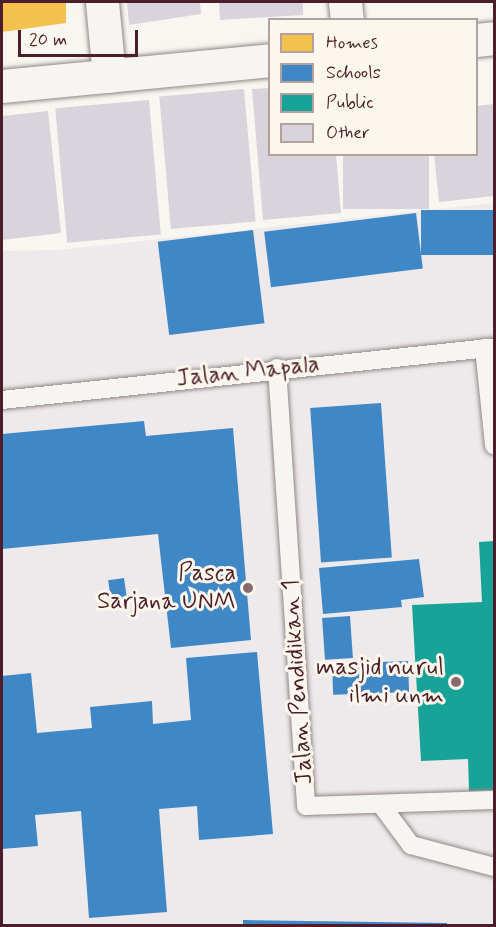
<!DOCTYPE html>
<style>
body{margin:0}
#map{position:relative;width:496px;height:927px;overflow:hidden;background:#f8f6f0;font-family:Mynerve,sans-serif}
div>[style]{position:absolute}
.built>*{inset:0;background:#eee9ea}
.homes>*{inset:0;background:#f2c14e}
.schools>*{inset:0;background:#3f88c5;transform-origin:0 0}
.public>*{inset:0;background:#17a398}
.building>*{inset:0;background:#d8d4db;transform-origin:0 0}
.roads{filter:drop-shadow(0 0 2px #918787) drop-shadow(0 0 2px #918787)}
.lane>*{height:18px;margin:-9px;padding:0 9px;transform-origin:9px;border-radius:9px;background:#f6f5f1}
.street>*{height:33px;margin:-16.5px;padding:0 16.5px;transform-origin:16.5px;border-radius:16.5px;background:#f6f5f1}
.dots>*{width:16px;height:16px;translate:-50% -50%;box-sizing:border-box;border:3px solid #fbf7ec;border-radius:50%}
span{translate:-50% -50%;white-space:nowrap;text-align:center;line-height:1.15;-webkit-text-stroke:6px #fbf7ec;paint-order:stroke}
.street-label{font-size:24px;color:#4a1f2b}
.poi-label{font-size:24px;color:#4a1f2b}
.right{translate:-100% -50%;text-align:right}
.frame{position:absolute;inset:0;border:3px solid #4a1f2b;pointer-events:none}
.legend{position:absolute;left:268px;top:18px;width:210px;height:138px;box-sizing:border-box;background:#fbf7ec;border:2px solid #b4a19f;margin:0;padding:8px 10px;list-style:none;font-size:18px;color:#4a1f2b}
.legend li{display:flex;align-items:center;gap:12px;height:30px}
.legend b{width:30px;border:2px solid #b4a19f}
.scale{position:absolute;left:18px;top:30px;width:120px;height:27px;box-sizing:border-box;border:3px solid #4a1f2b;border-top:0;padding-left:8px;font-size:18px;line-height:21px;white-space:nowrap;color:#4a1f2b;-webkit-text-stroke:4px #fbf7ec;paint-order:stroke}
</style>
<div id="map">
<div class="built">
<i style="clip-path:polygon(494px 203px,494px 925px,2px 926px,2px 251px,59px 250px)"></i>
</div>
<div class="homes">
<i style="clip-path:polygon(2px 2px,66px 2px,66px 23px,2px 32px)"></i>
</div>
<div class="schools">
<i style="left:494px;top:210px;width:45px;height:73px;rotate:90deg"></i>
<i style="left:416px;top:213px;width:56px;height:153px;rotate:83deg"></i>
<i style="left:253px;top:230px;width:94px;height:96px;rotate:83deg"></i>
<i style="left:381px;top:403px;width:155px;height:71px;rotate:86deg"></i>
<i style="clip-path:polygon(144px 421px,146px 436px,233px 428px,251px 640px,171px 648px,158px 534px,2px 549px,2px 434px)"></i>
<i style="clip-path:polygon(419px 559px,424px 597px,401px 600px,402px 607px,323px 614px,319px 568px)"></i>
<i style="left:124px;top:578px;width:21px;height:16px;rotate:82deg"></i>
<i style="left:350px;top:616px;width:42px;height:28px;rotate:86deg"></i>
<i style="clip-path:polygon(257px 652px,273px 834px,199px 840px,197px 806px,159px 809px,167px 912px,89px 918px,81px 811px,35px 815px,38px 846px,2px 849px,2px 676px,31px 673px,37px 733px,92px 728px,90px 707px,152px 701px,153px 724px,191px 720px,186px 658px)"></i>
<i style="left:408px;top:661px;width:31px;height:76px;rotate:88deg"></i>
<i style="clip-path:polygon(243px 920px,447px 923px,447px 926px,243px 926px)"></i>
</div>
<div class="public">
<i style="clip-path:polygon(494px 541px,494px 790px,469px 791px,468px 759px,421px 761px,412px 605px,482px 602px,479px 542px)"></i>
</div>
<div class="building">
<i style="clip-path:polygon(127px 2px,200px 2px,201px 14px,129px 25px)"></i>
<i style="clip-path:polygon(219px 2px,303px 2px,303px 15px,220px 20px)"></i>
<i style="clip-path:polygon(270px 88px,270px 154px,336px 154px,341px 213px,263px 220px,252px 89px)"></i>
<i style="left:244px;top:89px;width:133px;height:85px;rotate:85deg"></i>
<i style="left:149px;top:100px;width:135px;height:94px;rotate:85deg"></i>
<i style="clip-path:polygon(494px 104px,494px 196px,439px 202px,434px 154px,476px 154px,476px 106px)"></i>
<i style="clip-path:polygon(48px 111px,61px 233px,2px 240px,2px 116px)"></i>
<i style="left:343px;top:154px;width:86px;height:55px"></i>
</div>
<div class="roads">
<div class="lane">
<i style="left:484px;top:348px;width:98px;rotate:84.1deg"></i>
<i style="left:277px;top:368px;width:439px;rotate:86.2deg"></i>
<i style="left:306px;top:806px;width:188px;rotate:-1.8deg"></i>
<i style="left:2px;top:400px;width:495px;rotate:-6.1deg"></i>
<i style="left:382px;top:806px;width:49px;rotate:53.4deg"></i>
<i style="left:411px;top:845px;width:86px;rotate:14.8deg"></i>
</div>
<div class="street">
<i style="left:102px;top:2px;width:74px;rotate:84.6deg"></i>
<i style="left:345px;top:2px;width:18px;rotate:84deg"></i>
<i style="left:476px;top:40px;width:18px;rotate:-6deg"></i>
<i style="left:2px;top:86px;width:269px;rotate:-5.5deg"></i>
</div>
</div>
<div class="dots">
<i style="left:248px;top:588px;background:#876a70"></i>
<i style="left:456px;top:682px;background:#876a70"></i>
</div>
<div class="street-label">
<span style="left:248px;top:372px;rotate:-6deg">Jalan Mapala</span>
<span style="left:298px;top:682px;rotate:-94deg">Jalan Pendidikan 1</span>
</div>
<div class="poi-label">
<span class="right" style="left:236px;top:588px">Pasca<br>Sarjana UNM</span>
<span class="right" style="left:444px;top:682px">masjid nurul<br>ilmi unm</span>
</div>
<div class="frame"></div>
<ul class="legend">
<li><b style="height:16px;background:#f2c14e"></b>Homes</li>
<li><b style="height:16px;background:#3f88c5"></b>Schools</li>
<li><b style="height:16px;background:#17a398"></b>Public</li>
<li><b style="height:16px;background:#d8d4db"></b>Other</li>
</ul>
<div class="scale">20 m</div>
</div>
